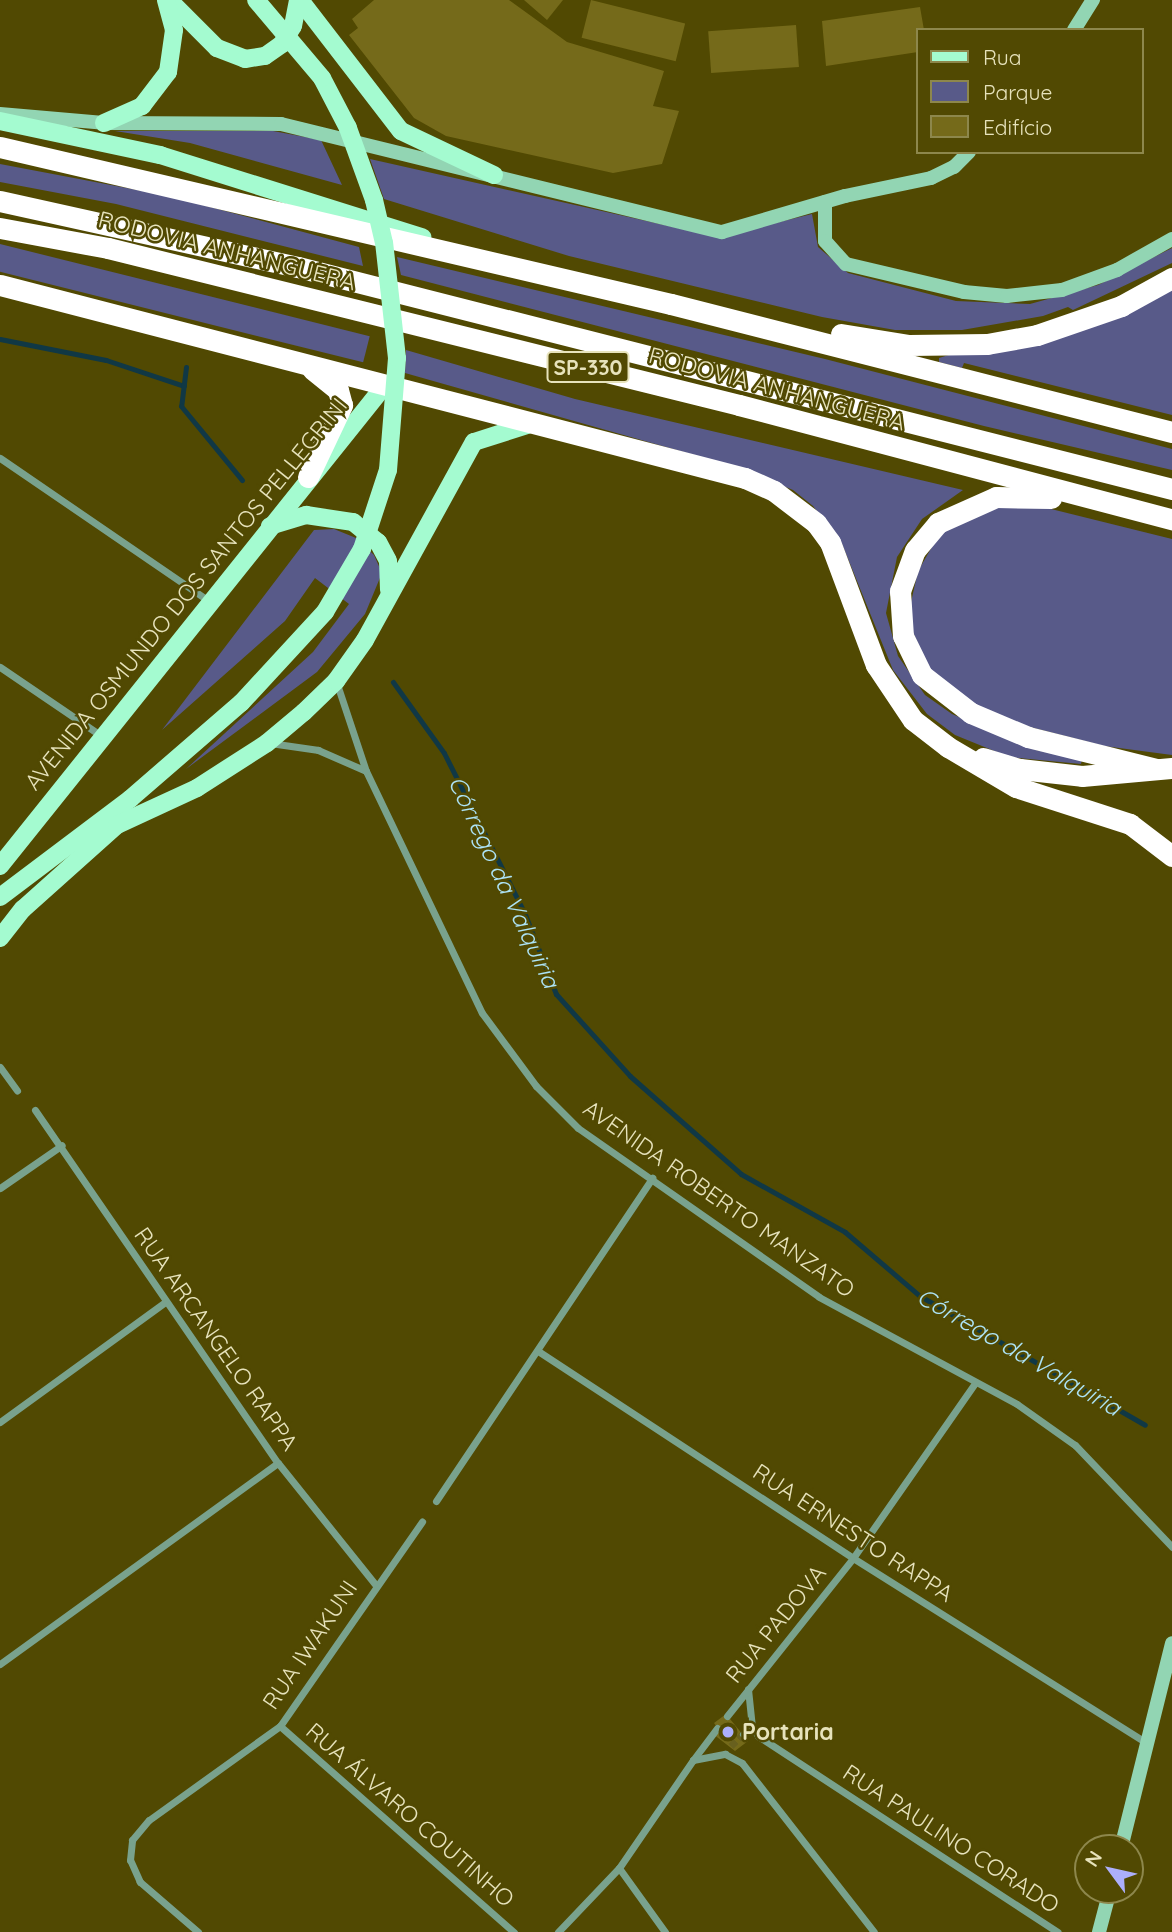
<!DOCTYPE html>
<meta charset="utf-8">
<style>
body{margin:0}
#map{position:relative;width:1172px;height:1932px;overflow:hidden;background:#514902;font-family:Quicksand,sans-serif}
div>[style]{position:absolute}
.green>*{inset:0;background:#585a89;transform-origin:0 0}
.stream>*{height:5px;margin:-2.5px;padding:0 2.5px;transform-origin:2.5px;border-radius:2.5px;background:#103845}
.building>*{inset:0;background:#756a1a;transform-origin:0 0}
.street-tunnel>*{height:7px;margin-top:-3.5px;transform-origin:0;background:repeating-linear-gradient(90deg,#68601e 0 7px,transparent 0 10.5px)}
.street>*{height:7px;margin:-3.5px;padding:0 3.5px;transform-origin:3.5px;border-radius:3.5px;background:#79a28d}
.secondary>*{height:14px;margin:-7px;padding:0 7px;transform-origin:7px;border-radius:7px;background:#92d5b3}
.primary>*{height:18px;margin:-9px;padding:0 9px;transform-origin:9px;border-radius:9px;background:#a4fbd0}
.highway>*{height:21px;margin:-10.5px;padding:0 10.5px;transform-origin:10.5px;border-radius:10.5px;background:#fff}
.primary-bridge>*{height:18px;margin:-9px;padding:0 9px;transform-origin:9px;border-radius:9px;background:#a4fbd0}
.dots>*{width:19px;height:19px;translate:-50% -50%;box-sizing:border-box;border:4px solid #514902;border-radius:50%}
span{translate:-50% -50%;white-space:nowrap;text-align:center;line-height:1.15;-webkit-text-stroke:5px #514902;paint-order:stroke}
.shield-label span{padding:2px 5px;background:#514902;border:2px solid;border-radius:5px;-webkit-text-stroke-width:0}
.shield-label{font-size:21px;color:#e7e3bc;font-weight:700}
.street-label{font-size:23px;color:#e7e3bc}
.poi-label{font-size:23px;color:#e7e3bc;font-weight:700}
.left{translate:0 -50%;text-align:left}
.water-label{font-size:24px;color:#ade3f6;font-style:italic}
.legend{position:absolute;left:916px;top:28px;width:228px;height:126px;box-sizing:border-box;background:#514902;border:2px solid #8d874c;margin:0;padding:9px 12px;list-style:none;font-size:21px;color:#e7e3bc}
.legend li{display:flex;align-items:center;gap:14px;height:35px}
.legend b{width:35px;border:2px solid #8d874c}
.north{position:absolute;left:1074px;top:1834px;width:70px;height:70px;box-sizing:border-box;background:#514902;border:2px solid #8d874c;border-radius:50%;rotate:303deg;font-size:19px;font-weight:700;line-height:28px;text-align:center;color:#e7e3bc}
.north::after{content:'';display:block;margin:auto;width:24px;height:32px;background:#acaffb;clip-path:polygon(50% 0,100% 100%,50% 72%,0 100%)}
</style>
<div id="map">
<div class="green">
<i style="clip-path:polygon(115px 131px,273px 131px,321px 140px,342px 185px,190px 143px)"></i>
<i style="clip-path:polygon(370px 159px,718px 237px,812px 214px,818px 247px,848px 273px,956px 301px,1030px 304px,1098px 285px,1172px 248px,1172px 263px,1073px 310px,1068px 307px,1043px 316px,962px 330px,895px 330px,822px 317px,569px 256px,384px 199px)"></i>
<i style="clip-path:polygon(0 164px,169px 196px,359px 247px,363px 266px,116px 204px,0 182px)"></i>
<i style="left:0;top:244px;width:381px;height:27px;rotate:14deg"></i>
<i style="clip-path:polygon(397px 257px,825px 359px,1172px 449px,1172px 470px,984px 426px,401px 275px)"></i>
<i style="clip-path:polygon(1172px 285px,1172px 415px,964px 363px,962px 368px,939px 362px,939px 358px)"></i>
<i style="clip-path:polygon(406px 350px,575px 399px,963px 490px,922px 519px,897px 557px,886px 613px,898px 656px,925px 695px,952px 714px,1036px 750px,1082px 759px,1081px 764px,1009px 757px,955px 735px,927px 714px,893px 670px,842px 544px,813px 506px,793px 490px,740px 468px,405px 373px)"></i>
<i style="clip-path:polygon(997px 507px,1043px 507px,1172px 539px,1172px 755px,1104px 746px,1026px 726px,977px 706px,931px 673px,912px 630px,909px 611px,918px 571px,940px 533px)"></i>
<i style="clip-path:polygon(334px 529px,356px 538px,374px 555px,382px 573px,365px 614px,317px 672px,186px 769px,313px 652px,349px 604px,315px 578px,285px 621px,162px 730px,314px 530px)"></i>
</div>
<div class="stream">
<i style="left:0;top:339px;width:108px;rotate:11.2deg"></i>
<i style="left:106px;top:360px;width:82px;rotate:18.4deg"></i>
<i style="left:186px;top:367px;width:39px;rotate:97deg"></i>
<i style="left:181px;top:406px;width:96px;rotate:50.5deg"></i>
<i style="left:393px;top:682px;width:87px;rotate:54.3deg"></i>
<i style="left:444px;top:753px;width:178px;rotate:63.3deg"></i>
<i style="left:524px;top:912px;width:88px;rotate:68.7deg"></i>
<i style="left:556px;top:994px;width:110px;rotate:47.9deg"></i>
<i style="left:630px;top:1076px;width:148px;rotate:41.4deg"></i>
<i style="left:741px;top:1174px;width:119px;rotate:29.1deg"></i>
<i style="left:845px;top:1232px;width:99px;rotate:40.5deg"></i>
<i style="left:920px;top:1296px;width:259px;rotate:29.8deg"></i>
</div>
<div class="building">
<i style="clip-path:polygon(374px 0,509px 0,567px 42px,664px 71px,653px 106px,679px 111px,662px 164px,613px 173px,446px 136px,414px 118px,349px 35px,358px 28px,352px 19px)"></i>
<i style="clip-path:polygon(524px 0,563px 0,547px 20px)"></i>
<i style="left:591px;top:0;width:97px;height:39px;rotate:14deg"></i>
<i style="clip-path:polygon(920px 7px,924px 30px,918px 30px,918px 52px,826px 66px,822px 21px)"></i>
<i style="left:796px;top:25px;width:42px;height:88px;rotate:86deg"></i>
<i style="clip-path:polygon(726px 1714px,748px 1741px,735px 1751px,713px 1734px,719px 1730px,714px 1723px)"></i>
</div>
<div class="street-tunnel">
<i style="left:731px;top:1746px;width:17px;rotate:-45deg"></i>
</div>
<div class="street">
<i style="left:0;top:458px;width:253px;rotate:34.4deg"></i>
<i style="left:0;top:667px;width:125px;rotate:34.2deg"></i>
<i style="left:337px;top:684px;width:92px;rotate:71.6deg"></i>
<i style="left:366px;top:771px;width:268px;rotate:64.4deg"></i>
<i style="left:482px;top:1013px;width:91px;rotate:53.5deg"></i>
<i style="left:536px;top:1086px;width:59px;rotate:45deg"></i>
<i style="left:578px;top:1128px;width:294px;rotate:35deg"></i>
<i style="left:819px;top:1297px;width:225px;rotate:28.4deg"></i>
<i style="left:1017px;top:1404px;width:71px;rotate:35.3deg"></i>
<i style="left:1075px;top:1445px;width:141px;rotate:46.4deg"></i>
<i style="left:270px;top:743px;width:49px;rotate:8.3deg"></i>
<i style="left:318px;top:750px;width:52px;rotate:23.6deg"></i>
<i style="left:0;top:1067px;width:29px;rotate:54deg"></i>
<i style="left:35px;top:1110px;width:429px;rotate:55.5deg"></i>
<i style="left:278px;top:1463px;width:155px;rotate:51.3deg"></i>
<i style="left:0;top:1188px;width:75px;rotate:-34.7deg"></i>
<i style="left:538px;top:1351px;width:377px;rotate:33.3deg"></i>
<i style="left:853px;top:1558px;width:349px;rotate:32.2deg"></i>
<i style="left:0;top:1422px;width:204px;rotate:-36deg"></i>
<i style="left:436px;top:1501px;width:389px;rotate:-56.2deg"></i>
<i style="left:0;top:1664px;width:343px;rotate:-35.9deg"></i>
<i style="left:748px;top:1689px;width:37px;rotate:84deg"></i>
<i style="left:752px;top:1726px;width:12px;rotate:59deg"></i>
<i style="left:758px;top:1736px;width:358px;rotate:33.2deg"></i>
<i style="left:727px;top:1716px;width:202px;rotate:-51.4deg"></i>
<i style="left:853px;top:1558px;width:213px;rotate:-55.1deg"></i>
<i style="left:280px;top:1726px;width:312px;rotate:41.4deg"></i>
<i style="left:743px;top:1734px;width:12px;rotate:-42deg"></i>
<i style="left:693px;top:1760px;width:40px;rotate:-53deg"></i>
<i style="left:619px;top:1868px;width:79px;rotate:54.3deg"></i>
<i style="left:198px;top:1932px;width:77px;rotate:-139.2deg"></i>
<i style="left:140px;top:1882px;width:24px;rotate:-114deg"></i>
<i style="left:130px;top:1860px;width:20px;rotate:-84deg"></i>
<i style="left:132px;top:1840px;width:26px;rotate:-50deg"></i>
<i style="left:149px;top:1820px;width:161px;rotate:-35.7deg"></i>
<i style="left:280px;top:1726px;width:249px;rotate:-55.2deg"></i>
<i style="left:558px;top:1932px;width:88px;rotate:-46.4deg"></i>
<i style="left:619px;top:1868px;width:131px;rotate:-55.6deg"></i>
<i style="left:693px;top:1760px;width:33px;rotate:-11deg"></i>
<i style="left:725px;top:1754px;width:19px;rotate:28deg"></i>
<i style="left:742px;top:1763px;width:214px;rotate:52deg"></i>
</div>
<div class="secondary">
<i style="left:1074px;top:30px;width:36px;rotate:-58deg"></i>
<i style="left:0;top:114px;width:104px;rotate:4.9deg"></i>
<i style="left:104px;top:123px;width:177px;rotate:0.3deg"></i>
<i style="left:281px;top:124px;width:454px;rotate:13.8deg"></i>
<i style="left:722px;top:232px;width:128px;rotate:-16.3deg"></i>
<i style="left:845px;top:196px;width:88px;rotate:-11.8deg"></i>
<i style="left:931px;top:178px;width:25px;rotate:-26deg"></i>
<i style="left:954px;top:167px;width:21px;rotate:-45deg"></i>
<i style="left:825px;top:202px;width:39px;rotate:90deg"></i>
<i style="left:825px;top:241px;width:31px;rotate:48deg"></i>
<i style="left:846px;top:264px;width:121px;rotate:13.3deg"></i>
<i style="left:964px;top:292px;width:43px;rotate:5.3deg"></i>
<i style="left:1007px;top:296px;width:55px;rotate:-6.2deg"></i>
<i style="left:1062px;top:290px;width:59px;rotate:-20deg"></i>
<i style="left:1117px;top:270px;width:63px;rotate:-29.4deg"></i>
<i style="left:1121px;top:1848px;width:211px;rotate:-76deg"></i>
<i style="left:1099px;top:1932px;width:43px;rotate:-75.3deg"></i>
</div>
<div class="primary">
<i style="left:169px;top:0;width:68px;rotate:45deg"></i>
<i style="left:217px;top:48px;width:30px;rotate:21deg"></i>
<i style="left:245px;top:59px;width:20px;rotate:-9deg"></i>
<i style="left:265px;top:56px;width:21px;rotate:-35deg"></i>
<i style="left:282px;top:44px;width:21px;rotate:-59deg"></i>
<i style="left:293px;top:26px;width:26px;rotate:-79deg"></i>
<i style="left:300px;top:0;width:165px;rotate:52.4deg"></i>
<i style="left:401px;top:131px;width:103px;rotate:25.3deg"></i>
<i style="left:0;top:121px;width:164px;rotate:12deg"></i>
<i style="left:160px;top:155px;width:275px;rotate:17.4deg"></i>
<i style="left:104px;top:123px;width:42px;rotate:-24.1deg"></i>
<i style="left:142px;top:106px;width:43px;rotate:-52.6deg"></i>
<i style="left:168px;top:72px;width:42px;rotate:-81.9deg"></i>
<i style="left:174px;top:30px;width:31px;rotate:-105deg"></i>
<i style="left:270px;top:526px;width:38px;rotate:-17deg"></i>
<i style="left:306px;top:515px;width:48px;rotate:8.5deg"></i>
<i style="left:353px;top:522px;width:32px;rotate:39deg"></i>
<i style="left:378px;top:542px;width:21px;rotate:62deg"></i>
<i style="left:388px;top:561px;width:29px;rotate:88deg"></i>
<i style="left:0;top:866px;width:616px;rotate:-51.33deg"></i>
<i style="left:0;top:897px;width:163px;rotate:-37deg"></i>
<i style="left:0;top:938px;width:37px;rotate:-52deg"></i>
<i style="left:23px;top:909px;width:126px;rotate:-41.8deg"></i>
<i style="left:117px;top:825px;width:88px;rotate:-24.8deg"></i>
<i style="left:197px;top:788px;width:83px;rotate:-32.7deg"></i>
<i style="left:267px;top:743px;width:48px;rotate:-40deg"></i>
<i style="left:304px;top:712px;width:45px;rotate:-44.1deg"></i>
<i style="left:336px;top:681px;width:50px;rotate:-54.7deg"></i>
<i style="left:365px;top:640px;width:226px;rotate:-61.2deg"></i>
<i style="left:474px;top:442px;width:56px;rotate:-17.8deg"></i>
</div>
<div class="highway">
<i style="left:0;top:147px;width:689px;rotate:13.17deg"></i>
<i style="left:671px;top:304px;width:517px;rotate:14.33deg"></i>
<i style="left:0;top:201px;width:305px;rotate:12.5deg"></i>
<i style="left:298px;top:267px;width:902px;rotate:14.25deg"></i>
<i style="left:0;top:228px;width:110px;rotate:10.5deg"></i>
<i style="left:108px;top:248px;width:650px;rotate:13.97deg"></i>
<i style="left:739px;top:405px;width:448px;rotate:14.8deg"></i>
<i style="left:0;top:285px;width:770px;rotate:14.52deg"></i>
<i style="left:745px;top:478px;width:32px;rotate:24deg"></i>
<i style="left:774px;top:491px;width:53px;rotate:37.3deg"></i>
<i style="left:816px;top:523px;width:24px;rotate:54deg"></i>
<i style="left:830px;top:542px;width:131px;rotate:69.5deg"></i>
<i style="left:876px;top:665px;width:66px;rotate:56.1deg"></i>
<i style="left:913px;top:720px;width:44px;rotate:37.6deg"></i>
<i style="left:948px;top:747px;width:79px;rotate:30.5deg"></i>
<i style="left:1016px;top:787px;width:120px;rotate:18deg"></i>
<i style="left:1130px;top:824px;width:53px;rotate:37.3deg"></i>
<i style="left:841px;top:334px;width:69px;rotate:9.2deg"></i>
<i style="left:909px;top:345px;width:78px;rotate:-0.7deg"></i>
<i style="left:987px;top:344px;width:51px;rotate:-10.2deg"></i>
<i style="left:1037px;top:335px;width:89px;rotate:-19deg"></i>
<i style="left:1121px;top:306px;width:58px;rotate:-28.8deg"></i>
<i style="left:308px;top:477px;width:80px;rotate:-64.7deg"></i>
<i style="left:342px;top:405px;width:16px;rotate:-105deg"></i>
<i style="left:338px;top:390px;width:33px;rotate:-141deg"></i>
<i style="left:1051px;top:498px;width:55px;rotate:-179deg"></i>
<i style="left:996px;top:497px;width:64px;rotate:155.9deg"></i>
<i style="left:938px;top:523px;width:35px;rotate:130deg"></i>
<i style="left:915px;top:550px;width:44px;rotate:110.1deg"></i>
<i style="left:900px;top:591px;width:45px;rotate:86.2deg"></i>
<i style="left:903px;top:636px;width:43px;rotate:64deg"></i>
<i style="left:922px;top:675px;width:62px;rotate:37.8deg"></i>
<i style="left:971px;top:713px;width:62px;rotate:22.8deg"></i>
<i style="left:1028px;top:737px;width:132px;rotate:14deg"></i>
<i style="left:983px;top:758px;width:39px;rotate:17deg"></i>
<i style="left:1020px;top:769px;width:62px;rotate:6.4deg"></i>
<i style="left:1082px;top:776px;width:90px;rotate:-5.1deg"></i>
</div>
<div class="primary-bridge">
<i style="left:130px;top:799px;width:147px;rotate:-40.9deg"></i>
<i style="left:241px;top:703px;width:124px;rotate:-47.3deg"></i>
<i style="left:325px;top:612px;width:73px;rotate:-59.6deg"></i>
<i style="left:362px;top:549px;width:83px;rotate:-71.8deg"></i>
<i style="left:388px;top:470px;width:112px;rotate:-85.4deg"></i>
<i style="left:397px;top:358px;width:116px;rotate:-96.4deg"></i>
<i style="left:384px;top:243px;width:44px;rotate:-103.1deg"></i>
<i style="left:374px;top:200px;width:77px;rotate:-109.9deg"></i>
<i style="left:348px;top:128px;width:56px;rotate:-117.5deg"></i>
<i style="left:322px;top:78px;width:102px;rotate:-130.2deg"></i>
</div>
<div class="dots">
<i style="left:728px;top:1732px;background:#acaffb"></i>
</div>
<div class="shield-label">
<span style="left:588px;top:367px">SP-330</span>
</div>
<div class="street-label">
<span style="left:227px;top:251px;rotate:14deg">RODOVIA ANHANGUERA</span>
<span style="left:777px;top:389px;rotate:15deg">RODOVIA ANHANGUERA</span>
<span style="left:186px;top:594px;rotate:-51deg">AVENIDA OSMUNDO DOS SANTOS PELLEGRINI</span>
<span style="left:719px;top:1199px;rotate:35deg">AVENIDA ROBERTO MANZATO</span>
<span style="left:216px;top:1339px;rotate:55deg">RUA ARCANGELO RAPPA</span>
<span style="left:853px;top:1533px;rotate:33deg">RUA ERNESTO RAPPA</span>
<span style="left:776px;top:1624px;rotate:-51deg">RUA PADOVA</span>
<span style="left:310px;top:1645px;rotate:-56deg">RUA IWAKUNI</span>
<span style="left:410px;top:1815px;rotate:41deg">RUA ÁLVARO COUTINHO</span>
<span style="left:951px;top:1839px;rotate:33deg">RUA PAULINO CORADO</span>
</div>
<div class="poi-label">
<span class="left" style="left:742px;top:1732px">Portaria</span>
</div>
<div class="water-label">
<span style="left:504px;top:882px;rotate:65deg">Córrego da Valquiria</span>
<span style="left:1019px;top:1352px;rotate:30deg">Córrego da Valquiria</span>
</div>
<ul class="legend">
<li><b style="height:9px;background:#a4fbd0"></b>Rua</li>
<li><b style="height:19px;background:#585a89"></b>Parque</li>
<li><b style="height:19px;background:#756a1a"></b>Edifício</li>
</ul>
<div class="north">N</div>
</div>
